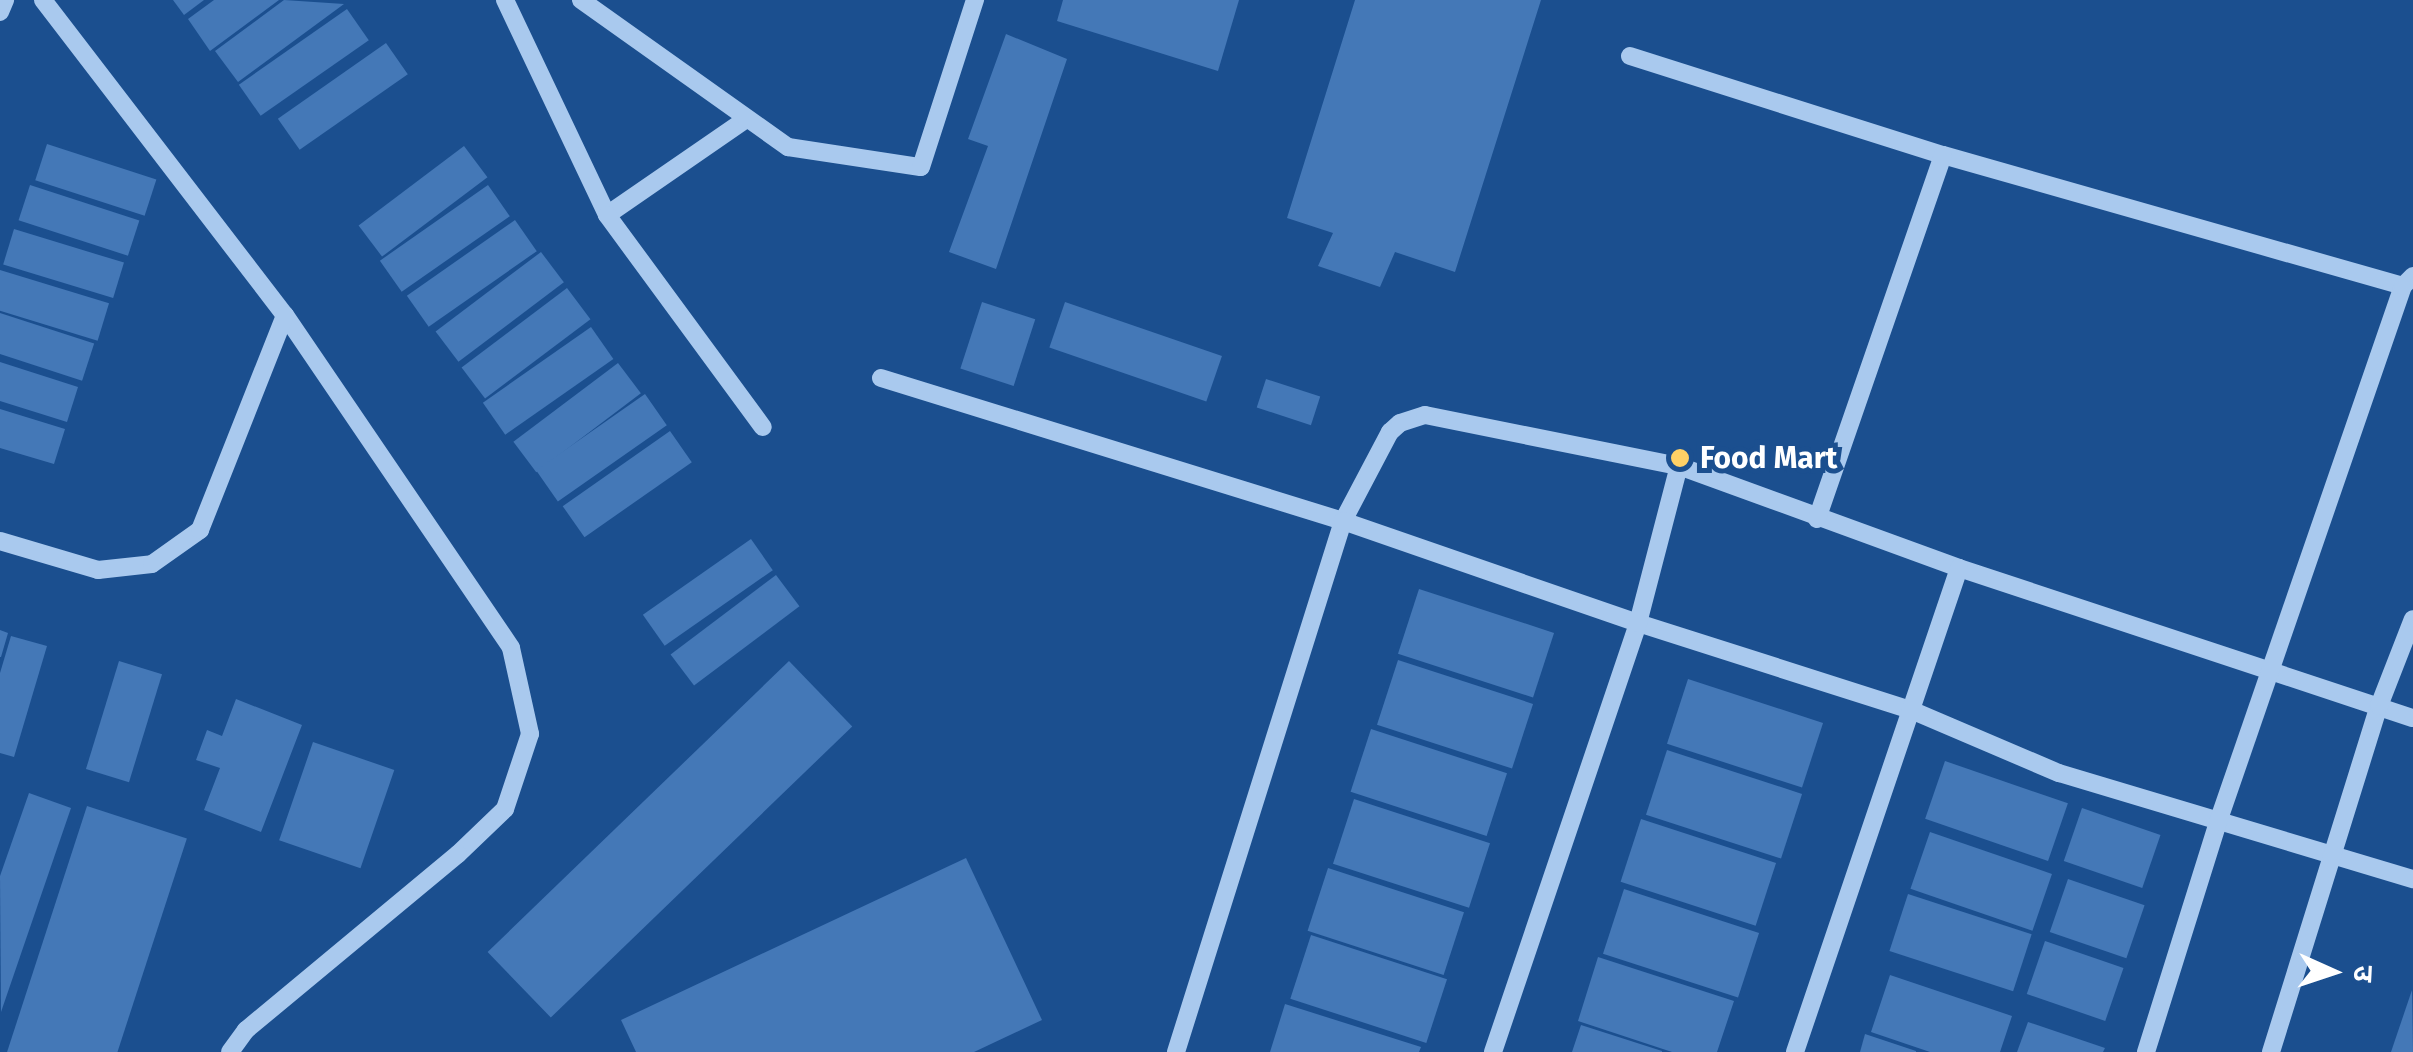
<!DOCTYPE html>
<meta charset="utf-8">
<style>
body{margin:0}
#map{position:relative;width:2413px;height:1052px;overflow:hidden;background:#1b4f8f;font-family:"Fira Sans","Noto Sans Devanagari",sans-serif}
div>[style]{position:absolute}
.building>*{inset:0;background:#4478b7;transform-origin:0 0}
.minor>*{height:18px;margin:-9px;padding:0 9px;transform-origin:9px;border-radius:9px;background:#a9c9ee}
.dots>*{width:28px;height:28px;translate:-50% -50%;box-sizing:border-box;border:5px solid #1b4f8f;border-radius:50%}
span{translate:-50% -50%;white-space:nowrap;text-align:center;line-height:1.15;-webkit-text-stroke:10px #1b4f8f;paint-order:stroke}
.poi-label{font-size:30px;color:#fff;font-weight:700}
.left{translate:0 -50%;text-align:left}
.north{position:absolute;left:2283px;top:922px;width:100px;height:100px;-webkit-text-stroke:8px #1b4f8f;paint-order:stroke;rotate:93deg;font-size:28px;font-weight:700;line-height:40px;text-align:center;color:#fff}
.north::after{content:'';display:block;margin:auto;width:35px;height:45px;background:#fff;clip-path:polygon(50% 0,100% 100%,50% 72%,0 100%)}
</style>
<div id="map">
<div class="building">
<i style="clip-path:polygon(173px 0,204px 0,184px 15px)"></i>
<i style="clip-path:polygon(214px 0,279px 0,210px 51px,188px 19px)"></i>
<i style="clip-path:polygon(284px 0,344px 4px,238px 82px,215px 51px)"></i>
<i style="clip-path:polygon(1063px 0,1239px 0,1218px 71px,1057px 21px)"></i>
<i style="clip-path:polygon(1355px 0,1541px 0,1455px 272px,1395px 252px,1380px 287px,1318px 266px,1333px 233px,1287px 218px)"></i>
<i style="left:347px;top:9px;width:38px;height:132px;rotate:55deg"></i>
<i style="clip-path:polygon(1006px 34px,1067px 59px,996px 269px,949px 252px,988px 146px,968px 139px)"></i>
<i style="left:386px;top:43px;width:38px;height:132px;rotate:55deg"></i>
<i style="left:47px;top:144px;width:115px;height:38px;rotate:18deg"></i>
<i style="left:464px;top:146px;width:39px;height:132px;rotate:53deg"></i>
<i style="left:30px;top:185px;width:115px;height:37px;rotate:18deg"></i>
<i style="left:488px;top:185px;width:38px;height:132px;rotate:55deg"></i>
<i style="left:515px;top:220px;width:38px;height:132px;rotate:55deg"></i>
<i style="left:14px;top:229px;width:115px;height:37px;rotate:17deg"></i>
<i style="left:541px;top:252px;width:38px;height:132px;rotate:53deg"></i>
<i style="left:0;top:270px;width:114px;height:39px;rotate:17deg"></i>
<i style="left:567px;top:288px;width:39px;height:132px;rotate:53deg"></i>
<i style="left:982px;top:302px;width:56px;height:70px;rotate:18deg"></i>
<i style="left:1065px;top:302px;width:166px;height:48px;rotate:19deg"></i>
<i style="left:0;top:313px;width:99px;height:39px;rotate:18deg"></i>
<i style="left:591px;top:327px;width:39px;height:132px;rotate:55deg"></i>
<i style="clip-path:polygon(0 362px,78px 387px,67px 422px,0 401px)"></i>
<i style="left:618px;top:363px;width:38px;height:131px;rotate:53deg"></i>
<i style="left:1266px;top:379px;width:57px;height:30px;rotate:18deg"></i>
<i style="left:645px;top:394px;width:38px;height:133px;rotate:55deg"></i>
<i style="clip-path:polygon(0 409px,65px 429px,54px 464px,0 448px)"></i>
<i style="left:670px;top:431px;width:38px;height:131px;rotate:55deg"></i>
<i style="left:751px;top:539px;width:38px;height:132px;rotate:55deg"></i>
<i style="left:776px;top:575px;width:39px;height:132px;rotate:53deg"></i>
<i style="left:1419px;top:589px;width:142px;height:68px;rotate:18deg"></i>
<i style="clip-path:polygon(0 630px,8px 633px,1px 657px,0 657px)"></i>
<i style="clip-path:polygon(11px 636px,47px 646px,14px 757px,0 753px,0 673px)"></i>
<i style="left:1398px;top:660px;width:142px;height:68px;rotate:18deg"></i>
<i style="left:119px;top:661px;width:45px;height:113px;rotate:17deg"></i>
<i style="left:789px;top:661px;width:91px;height:419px;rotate:46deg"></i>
<i style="left:1688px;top:679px;width:142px;height:68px;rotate:18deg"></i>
<i style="clip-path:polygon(236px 699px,302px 725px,261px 832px,204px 810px,220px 768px,196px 760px,207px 730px,222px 736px)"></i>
<i style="left:1371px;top:729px;width:143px;height:66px;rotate:18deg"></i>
<i style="left:313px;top:742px;width:86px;height:104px;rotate:19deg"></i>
<i style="left:1667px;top:750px;width:142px;height:68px;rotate:18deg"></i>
<i style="left:1945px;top:761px;width:130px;height:61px;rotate:19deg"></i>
<i style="clip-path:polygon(29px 793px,71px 808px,1px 1012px,0 876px)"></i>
<i style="left:1354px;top:799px;width:143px;height:68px;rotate:18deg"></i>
<i style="left:87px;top:806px;width:105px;height:259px;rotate:18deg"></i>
<i style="left:2082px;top:808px;width:83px;height:56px;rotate:19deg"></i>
<i style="left:1641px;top:819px;width:142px;height:66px;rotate:18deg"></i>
<i style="left:1930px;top:832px;width:129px;height:60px;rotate:19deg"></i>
<i style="clip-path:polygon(966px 858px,1042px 1020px,974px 1052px,636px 1052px,621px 1020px)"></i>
<i style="left:1328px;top:868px;width:143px;height:66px;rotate:18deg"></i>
<i style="left:2068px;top:879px;width:81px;height:56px;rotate:19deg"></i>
<i style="left:1624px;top:889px;width:142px;height:68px;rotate:18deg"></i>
<i style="left:1908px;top:894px;width:130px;height:60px;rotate:18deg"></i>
<i style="left:1311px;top:935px;width:143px;height:67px;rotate:18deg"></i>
<i style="left:2045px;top:941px;width:83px;height:56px;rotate:19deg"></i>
<i style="clip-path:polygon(1598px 957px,1734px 1001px,1717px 1052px,1672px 1052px,1578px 1021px)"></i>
<i style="clip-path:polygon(1890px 975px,2012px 1016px,2000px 1052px,1930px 1052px,1871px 1032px)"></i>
<i style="clip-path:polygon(2412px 990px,2413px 1052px,2391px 1052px)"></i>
<i style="clip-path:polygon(1285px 1004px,1421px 1047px,1419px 1052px,1270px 1052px)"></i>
<i style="clip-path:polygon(2028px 1022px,2105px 1048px,2103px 1052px,2017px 1052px)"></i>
<i style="clip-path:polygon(1581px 1025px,1662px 1051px,1662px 1052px,1572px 1052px)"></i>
<i style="clip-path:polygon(1865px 1034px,1916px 1051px,1916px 1052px,1860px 1052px)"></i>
</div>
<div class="minor">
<i style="left:43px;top:0;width:397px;rotate:52.5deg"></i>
<i style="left:285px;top:315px;width:402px;rotate:55.8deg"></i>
<i style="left:511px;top:648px;width:88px;rotate:77.5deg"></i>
<i style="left:530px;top:734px;width:79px;rotate:108.4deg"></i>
<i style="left:505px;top:809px;width:65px;rotate:136.2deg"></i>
<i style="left:458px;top:854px;width:276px;rotate:140.3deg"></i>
<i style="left:246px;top:1030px;width:27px;rotate:126deg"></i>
<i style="left:505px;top:0;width:238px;rotate:64.6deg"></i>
<i style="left:607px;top:215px;width:169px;rotate:-34.6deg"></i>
<i style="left:581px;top:0;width:254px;rotate:35.4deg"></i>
<i style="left:788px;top:147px;width:134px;rotate:8.6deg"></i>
<i style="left:921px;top:167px;width:176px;rotate:-72.1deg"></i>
<i style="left:0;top:12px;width:13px;rotate:-67deg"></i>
<i style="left:1630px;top:56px;width:328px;rotate:17.6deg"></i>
<i style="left:1943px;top:155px;width:478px;rotate:15.9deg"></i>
<i style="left:607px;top:215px;width:263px;rotate:53.7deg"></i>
<i style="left:881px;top:378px;width:484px;rotate:17.2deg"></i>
<i style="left:1343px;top:521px;width:101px;rotate:-62.2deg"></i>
<i style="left:1390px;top:432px;width:13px;rotate:-42deg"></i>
<i style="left:1400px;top:423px;width:26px;rotate:-18deg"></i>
<i style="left:1425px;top:415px;width:259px;rotate:11.4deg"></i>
<i style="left:1679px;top:466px;width:298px;rotate:20deg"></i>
<i style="left:1959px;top:568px;width:478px;rotate:18.3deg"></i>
<i style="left:1817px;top:519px;width:385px;rotate:-70.9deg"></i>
<i style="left:0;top:541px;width:102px;rotate:16.5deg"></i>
<i style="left:98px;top:570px;width:54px;rotate:-6.3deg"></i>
<i style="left:152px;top:564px;width:59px;rotate:-35.3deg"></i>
<i style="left:200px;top:530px;width:231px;rotate:-68.4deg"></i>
<i style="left:1176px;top:1052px;width:557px;rotate:-72.54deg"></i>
<i style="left:1343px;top:521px;width:312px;rotate:19.1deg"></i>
<i style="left:1638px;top:623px;width:287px;rotate:17.7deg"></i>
<i style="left:1911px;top:710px;width:161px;rotate:23.1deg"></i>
<i style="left:2059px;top:773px;width:370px;rotate:16.7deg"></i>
<i style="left:1493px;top:1052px;width:453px;rotate:-71.3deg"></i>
<i style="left:1638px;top:623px;width:162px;rotate:-75.4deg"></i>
<i style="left:1795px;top:1052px;width:511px;rotate:-71.28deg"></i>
<i style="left:2146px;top:1052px;width:241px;rotate:-72.6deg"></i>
<i style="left:2218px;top:822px;width:567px;rotate:-70.96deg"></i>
<i style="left:2403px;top:286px;width:14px;rotate:-45deg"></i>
<i style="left:2271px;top:1052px;width:362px;rotate:-72.7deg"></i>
<i style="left:2379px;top:706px;width:93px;rotate:-68.7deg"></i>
</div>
<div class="dots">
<i style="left:1680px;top:458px;background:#ffd166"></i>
</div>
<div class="poi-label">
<span class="left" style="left:1700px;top:458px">Food Mart</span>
</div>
<div class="north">उ</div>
</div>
